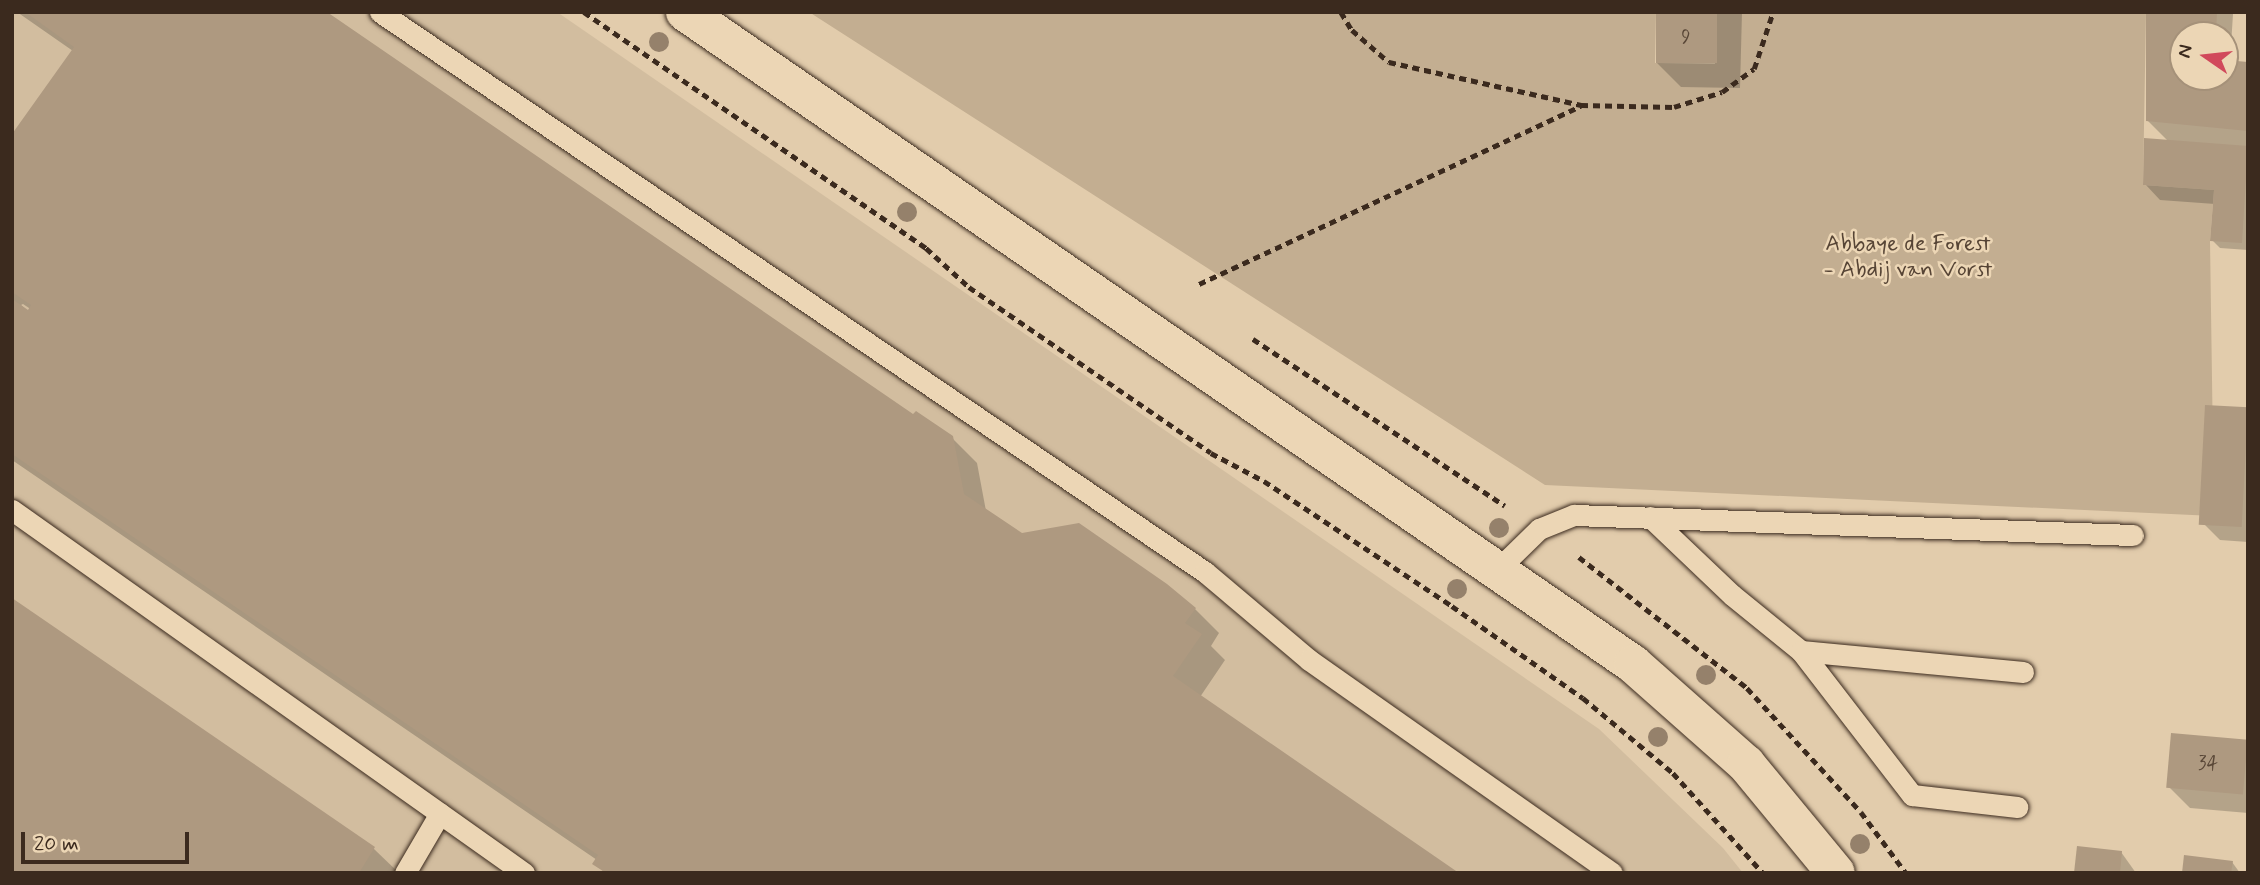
<!DOCTYPE html>
<style>
body{margin:0}
#map{position:relative;width:2260px;height:885px;overflow:hidden;background:#e2ccac;font-family:Mynerve,sans-serif}
div>[style]{position:absolute}
.built>*{inset:0;background:#d2bd9f}
.green>*{inset:0;background:#c3ae91}
.shadow>*{inset:0;background:#0003}
.building>*{inset:0;background:#ae9980;transform-origin:0 0}
.path>*{height:4.5px;margin-top:-2.25px;transform-origin:0;background:repeating-linear-gradient(90deg,#3b2a1e 0 7px,transparent 0 12px)}
.roads{filter:drop-shadow(0 0 2px #3b2a1e) drop-shadow(0 0 2px #3b2a1e)}
.service>*{height:21px;margin:-10.5px;padding:0 10.5px;transform-origin:10.5px;border-radius:10.5px;background:#ecd6b5}
.secondary>*{height:38px;margin:-19px;padding:0 19px;transform-origin:19px;border-radius:19px;background:#ecd6b5}
.trees>*{width:20px;height:20px;margin:-10px;border-radius:50%;background:#95816b}
span{translate:-50% -50%;white-space:nowrap;text-align:center;line-height:1.15;-webkit-text-stroke:5px #ecd6b5;paint-order:stroke}
.number-label{font-size:19px;color:#584636}
.number-label span{-webkit-text-stroke-width:0}
.park-label{font-size:23px;color:#564435}
.frame{position:absolute;inset:0;border:14px solid #3b2a1e;pointer-events:none}
.north{position:absolute;left:2169px;top:21px;width:70px;height:70px;box-sizing:border-box;background:#ecd6b5;border:2px solid #a59179;border-radius:50%;rotate:284deg;font-size:19px;font-weight:700;line-height:28px;text-align:center;color:#3b2a1e}
.north::after{content:'';display:block;margin:auto;width:24px;height:32px;background:#d1495b;clip-path:polygon(50% 0,100% 100%,50% 72%,0 100%)}
.scale{position:absolute;left:21px;top:832px;width:168px;height:32px;box-sizing:border-box;border:4px solid #3b2a1e;border-top:0;padding-left:9px;font-size:21px;line-height:24px;white-space:nowrap;color:#3b2a1e;-webkit-text-stroke:5px #ecd6b5;paint-order:stroke}
</style>
<div id="map">
<div class="built">
<i style="clip-path:polygon(12px 12px,557px 12px,1599px 729px,1723px 848px,1743px 873px,12px 873px)"></i>
</div>
<div class="green">
<i style="clip-path:polygon(809px 12px,1656px 12px,1655px 63px,1715px 64px,1717px 12px,2146px 12px,2143px 185px,2214px 190px,2210px 241px,2214px 516px,1545px 485px)"></i>
</div>
<div class="shadow">
<i style="clip-path:polygon(evenodd,17px 12px,324px 12px,913px 416px,951px 437px,977px 463px,986px 511px,1021px 535px,1195px 609px,1219px 633px,1211px 646px,1225px 660px,1200px 697px,1456px 873px,604px 873px,597px 860px,12px 460px,12px 138px,73px 51px,17px 12px,23px 304px,32px 310px,30px 313px,21px 305px,23px 304px)"></i>
<i style="clip-path:polygon(1658px 12px,1742px 12px,1740px 88px,1681px 87px,1656px 62px)"></i>
<i style="clip-path:polygon(evenodd,2148px 12px,2248px 12px,2233px 14px,2230px 62px,2248px 64px,2248px 250px,2220px 248px,2212px 240px,2215px 204px,2160px 200px,2145px 184px,2169px 142px,2148px 121px,2148px 12px,2183px 35px,2225px 35px,2225px 77px,2183px 77px,2183px 35px)"></i>
<i style="clip-path:polygon(2248px 409px,2248px 542px,2220px 540px,2204px 524px)"></i>
<i style="clip-path:polygon(12px 600px,374px 849px,399px 873px,12px 873px)"></i>
<i style="clip-path:polygon(2248px 742px,2248px 813px,2190px 808px,2169px 787px)"></i>
<i style="clip-path:polygon(2121px 852px,2136px 873px,2076px 873px)"></i>
<i style="clip-path:polygon(2232px 862px,2240px 873px,2184px 873px)"></i>
</div>
<div class="building">
<i style="clip-path:polygon(25px 12px,327px 12px,913px 414px,916px 411px,953px 436px,964px 494px,1022px 533px,1079px 523px,1167px 584px,1196px 608px,1185px 623px,1202px 634px,1173px 676px,1459px 873px,606px 873px,592px 864px,598px 855px,12px 454px,12px 299px,28px 310px,31px 305px,12px 292px,12px 134px,74px 47px)"></i>
<i style="left:1656px;top:12px;width:61px;height:51px"></i>
<i style="clip-path:polygon(2146px 12px,2217px 12px,2216px 35px,2183px 35px,2183px 77px,2225px 77px,2225px 60px,2248px 62px,2248px 131px,2146px 121px)"></i>
<i style="clip-path:polygon(2144px 138px,2248px 146px,2242px 243px,2210px 241px,2214px 190px,2143px 185px)"></i>
<i style="left:2205px;top:405px;width:43px;height:120px;rotate:3deg"></i>
<i style="clip-path:polygon(12px 598px,375px 847px,359px 873px,12px 873px)"></i>
<i style="left:2171px;top:733px;width:77px;height:55px;rotate:5deg"></i>
<i style="clip-path:polygon(2077px 846px,2122px 851px,2120px 873px,2074px 873px)"></i>
<i style="clip-path:polygon(2184px 855px,2233px 861px,2231px 873px,2182px 873px)"></i>
</div>
<div class="path">
<i style="left:584px;top:12px;width:416px;rotate:34.6deg"></i>
<i style="left:926px;top:248px;width:58px;rotate:42.2deg"></i>
<i style="left:969px;top:287px;width:293px;rotate:34.4deg"></i>
<i style="left:1211px;top:453px;width:60px;rotate:27.8deg"></i>
<i style="left:1264px;top:481px;width:226px;rotate:33.6deg"></i>
<i style="left:1452px;top:606px;width:160px;rotate:35.1deg"></i>
<i style="left:1583px;top:698px;width:117px;rotate:39.8deg"></i>
<i style="left:1673px;top:773px;width:135px;rotate:48deg"></i>
<i style="left:1341px;top:12px;width:21px;rotate:59deg"></i>
<i style="left:1352px;top:30px;width:49px;rotate:40.9deg"></i>
<i style="left:1389px;top:62px;width:197px;rotate:12.6deg"></i>
<i style="left:1581px;top:105px;width:93px;rotate:1.2deg"></i>
<i style="left:1674px;top:107px;width:50px;rotate:-17.4deg"></i>
<i style="left:1722px;top:92px;width:39px;rotate:-36deg"></i>
<i style="left:1754px;top:69px;width:60px;rotate:-71.6deg"></i>
<i style="left:1199px;top:284px;width:421px;rotate:-25deg"></i>
<i style="left:1253px;top:339px;width:302px;rotate:33.5deg"></i>
<i style="left:1579px;top:557px;width:213px;rotate:37.9deg"></i>
<i style="left:1747px;top:688px;width:168px;rotate:47.4deg"></i>
<i style="left:1861px;top:812px;width:76px;rotate:53.6deg"></i>
</div>
<div class="roads">
<div class="service">
<i style="left:380px;top:12px;width:997px;rotate:34.17deg"></i>
<i style="left:1205px;top:572px;width:136px;rotate:40.2deg"></i>
<i style="left:1309px;top:660px;width:370px;rotate:35.1deg"></i>
<i style="left:12px;top:510px;width:628px;rotate:35.34deg"></i>
<i style="left:1650px;top:517px;width:113px;rotate:43.6deg"></i>
<i style="left:1732px;top:595px;width:89px;rotate:39.1deg"></i>
<i style="left:1801px;top:651px;width:223px;rotate:5.4deg"></i>
<i style="left:1497px;top:570px;width:59px;rotate:-44.3deg"></i>
<i style="left:1539px;top:529px;width:38px;rotate:-22deg"></i>
<i style="left:1574px;top:515px;width:559px;rotate:2.05deg"></i>
<i style="left:1801px;top:651px;width:182px;rotate:52.4deg"></i>
<i style="left:1912px;top:795px;width:106px;rotate:6.5deg"></i>
<i style="left:405px;top:873px;width:69px;rotate:-59.7deg"></i>
</div>
<div class="secondary">
<i style="left:685px;top:12px;width:1151px;rotate:34.52deg"></i>
<i style="left:1633px;top:664px;width:151px;rotate:41.5deg"></i>
<i style="left:1746px;top:764px;width:141px;rotate:50.5deg"></i>
</div>
</div>
<div class="trees">
<i style="left:659px;top:42px"></i>
<i style="left:907px;top:212px"></i>
<i style="left:1499px;top:528px"></i>
<i style="left:1457px;top:589px"></i>
<i style="left:1706px;top:675px"></i>
<i style="left:1658px;top:737px"></i>
<i style="left:1860px;top:844px"></i>
</div>
<div class="number-label">
<span style="left:1686px;top:38px">9</span>
<span style="left:2208px;top:764px">34</span>
</div>
<div class="park-label">
<span style="left:1908px;top:257px">Abbaye de Forest<br>- Abdij van Vorst</span>
</div>
<div class="frame"></div>
<div class="north">N</div>
<div class="scale">20 m</div>
</div>
